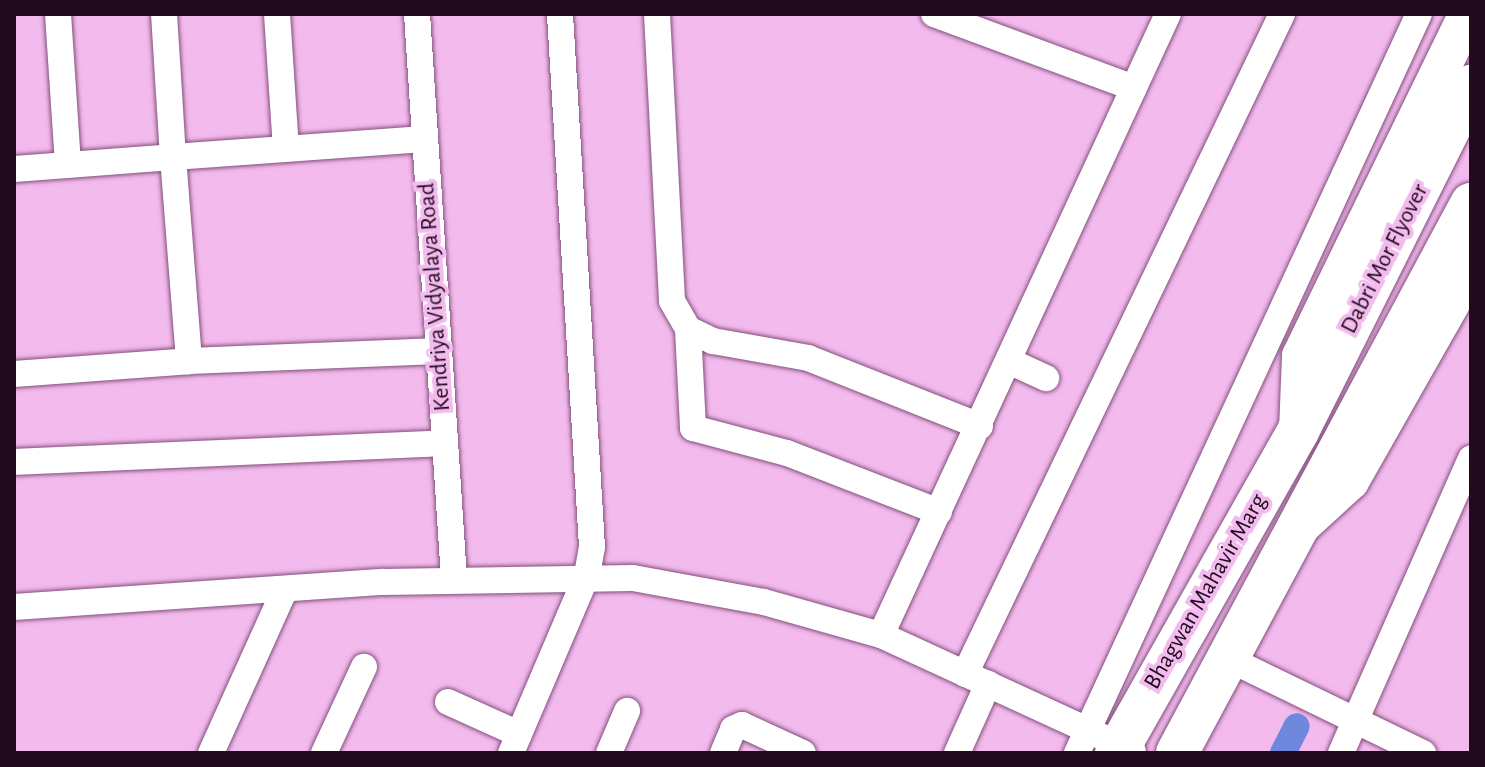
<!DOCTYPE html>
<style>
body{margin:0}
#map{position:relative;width:1485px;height:767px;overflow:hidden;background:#f3baed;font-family:"Alegreya Sans",sans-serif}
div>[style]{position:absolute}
.canal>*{height:26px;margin:-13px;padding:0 13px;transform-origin:13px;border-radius:13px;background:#6f88de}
.roads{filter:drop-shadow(0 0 2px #82507d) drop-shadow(0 0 2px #82507d)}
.minor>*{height:26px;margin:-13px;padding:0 13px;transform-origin:13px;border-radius:13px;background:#fff}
.secondary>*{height:38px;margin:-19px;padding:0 19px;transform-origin:19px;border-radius:19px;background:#fff}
.primary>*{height:42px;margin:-21px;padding:0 21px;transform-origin:21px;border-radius:21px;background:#fff}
span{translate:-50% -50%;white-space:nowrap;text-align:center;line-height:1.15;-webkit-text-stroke:8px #f3baed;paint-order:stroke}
.street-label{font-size:24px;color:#1f0b1d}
.frame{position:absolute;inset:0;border:16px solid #1f0b1d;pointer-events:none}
</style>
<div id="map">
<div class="canal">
<i style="left:1283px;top:753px;width:30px;rotate:-63deg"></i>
</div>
<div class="roads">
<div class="minor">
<i style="left:58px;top:14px;width:151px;rotate:86.2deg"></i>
<i style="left:277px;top:14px;width:135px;rotate:86.2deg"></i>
<i style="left:417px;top:14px;width:566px;rotate:86.25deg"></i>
<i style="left:657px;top:14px;width:287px;rotate:87deg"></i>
<i style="left:672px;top:301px;width:32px;rotate:60deg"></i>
<i style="left:688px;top:329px;width:28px;rotate:26deg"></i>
<i style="left:713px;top:341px;width:97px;rotate:10.1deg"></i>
<i style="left:808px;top:358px;width:185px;rotate:21.6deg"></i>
<i style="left:934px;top:14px;width:213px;rotate:20.3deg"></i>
<i style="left:425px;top:139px;width:253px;rotate:175.9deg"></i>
<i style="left:173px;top:157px;width:205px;rotate:85.5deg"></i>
<i style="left:189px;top:361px;width:250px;rotate:-2.3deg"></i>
<i style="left:14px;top:169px;width:159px;rotate:-4.3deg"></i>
<i style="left:173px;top:157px;width:143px;rotate:-93.6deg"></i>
<i style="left:688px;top:329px;width:99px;rotate:87.1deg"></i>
<i style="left:693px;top:428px;width:97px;rotate:14.9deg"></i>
<i style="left:787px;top:453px;width:163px;rotate:21.2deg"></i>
<i style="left:1009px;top:361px;width:41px;rotate:24.7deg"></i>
<i style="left:14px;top:374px;width:175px;rotate:-4.2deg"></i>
<i style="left:14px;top:462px;width:431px;rotate:-2.5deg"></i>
<i style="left:14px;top:607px;width:370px;rotate:-3.9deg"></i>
<i style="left:383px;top:582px;width:250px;rotate:-0.9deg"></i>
<i style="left:633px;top:578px;width:133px;rotate:10.4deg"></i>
<i style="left:764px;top:602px;width:122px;rotate:15.8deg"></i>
<i style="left:881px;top:635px;width:277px;rotate:24.7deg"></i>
<i style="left:881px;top:635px;width:684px;rotate:-65.2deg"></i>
<i style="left:1229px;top:659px;width:216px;rotate:25.9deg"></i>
<i style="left:965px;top:674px;width:732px;rotate:-64.34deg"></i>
<i style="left:448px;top:702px;width:78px;rotate:24.3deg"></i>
<i style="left:211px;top:753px;width:180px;rotate:-65.7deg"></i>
<i style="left:324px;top:753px;width:95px;rotate:-65.1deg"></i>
<i style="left:511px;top:753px;width:194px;rotate:-66.9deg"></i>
<i style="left:587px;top:575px;width:28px;rotate:-80deg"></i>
<i style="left:592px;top:547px;width:534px;rotate:-93.44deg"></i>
<i style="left:609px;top:753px;width:46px;rotate:-66.8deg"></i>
<i style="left:723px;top:753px;width:26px;rotate:-67deg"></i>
<i style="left:733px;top:729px;width:10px;rotate:-24deg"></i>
<i style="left:742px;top:725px;width:67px;rotate:24.7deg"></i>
<i style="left:957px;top:753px;width:76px;rotate:-65.8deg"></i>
<i style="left:1077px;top:753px;width:814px;rotate:-65.17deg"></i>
<i style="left:1341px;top:753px;width:322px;rotate:-66.2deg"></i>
</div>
<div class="secondary">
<i style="left:1298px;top:431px;width:75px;rotate:-87.7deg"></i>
<i style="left:1301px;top:356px;width:381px;rotate:-64deg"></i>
<i style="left:1303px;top:524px;width:64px;rotate:-42.5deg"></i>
<i style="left:1350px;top:481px;width:245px;rotate:-60.4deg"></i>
</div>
<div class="primary">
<i style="left:1116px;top:753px;width:370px;rotate:-60.5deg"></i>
<i style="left:1298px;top:431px;width:386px;rotate:-63.4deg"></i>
<i style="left:1177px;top:753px;width:623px;rotate:-61.83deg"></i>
</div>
</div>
<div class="street-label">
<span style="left:1385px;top:259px;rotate:-63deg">Dabri Mor Flyover</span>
<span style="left:435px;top:297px;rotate:-94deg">Kendriya Vidyalaya Road</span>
<span style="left:1206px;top:592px;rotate:-60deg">Bhagwan Mahavir Marg</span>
</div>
<div class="frame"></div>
</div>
